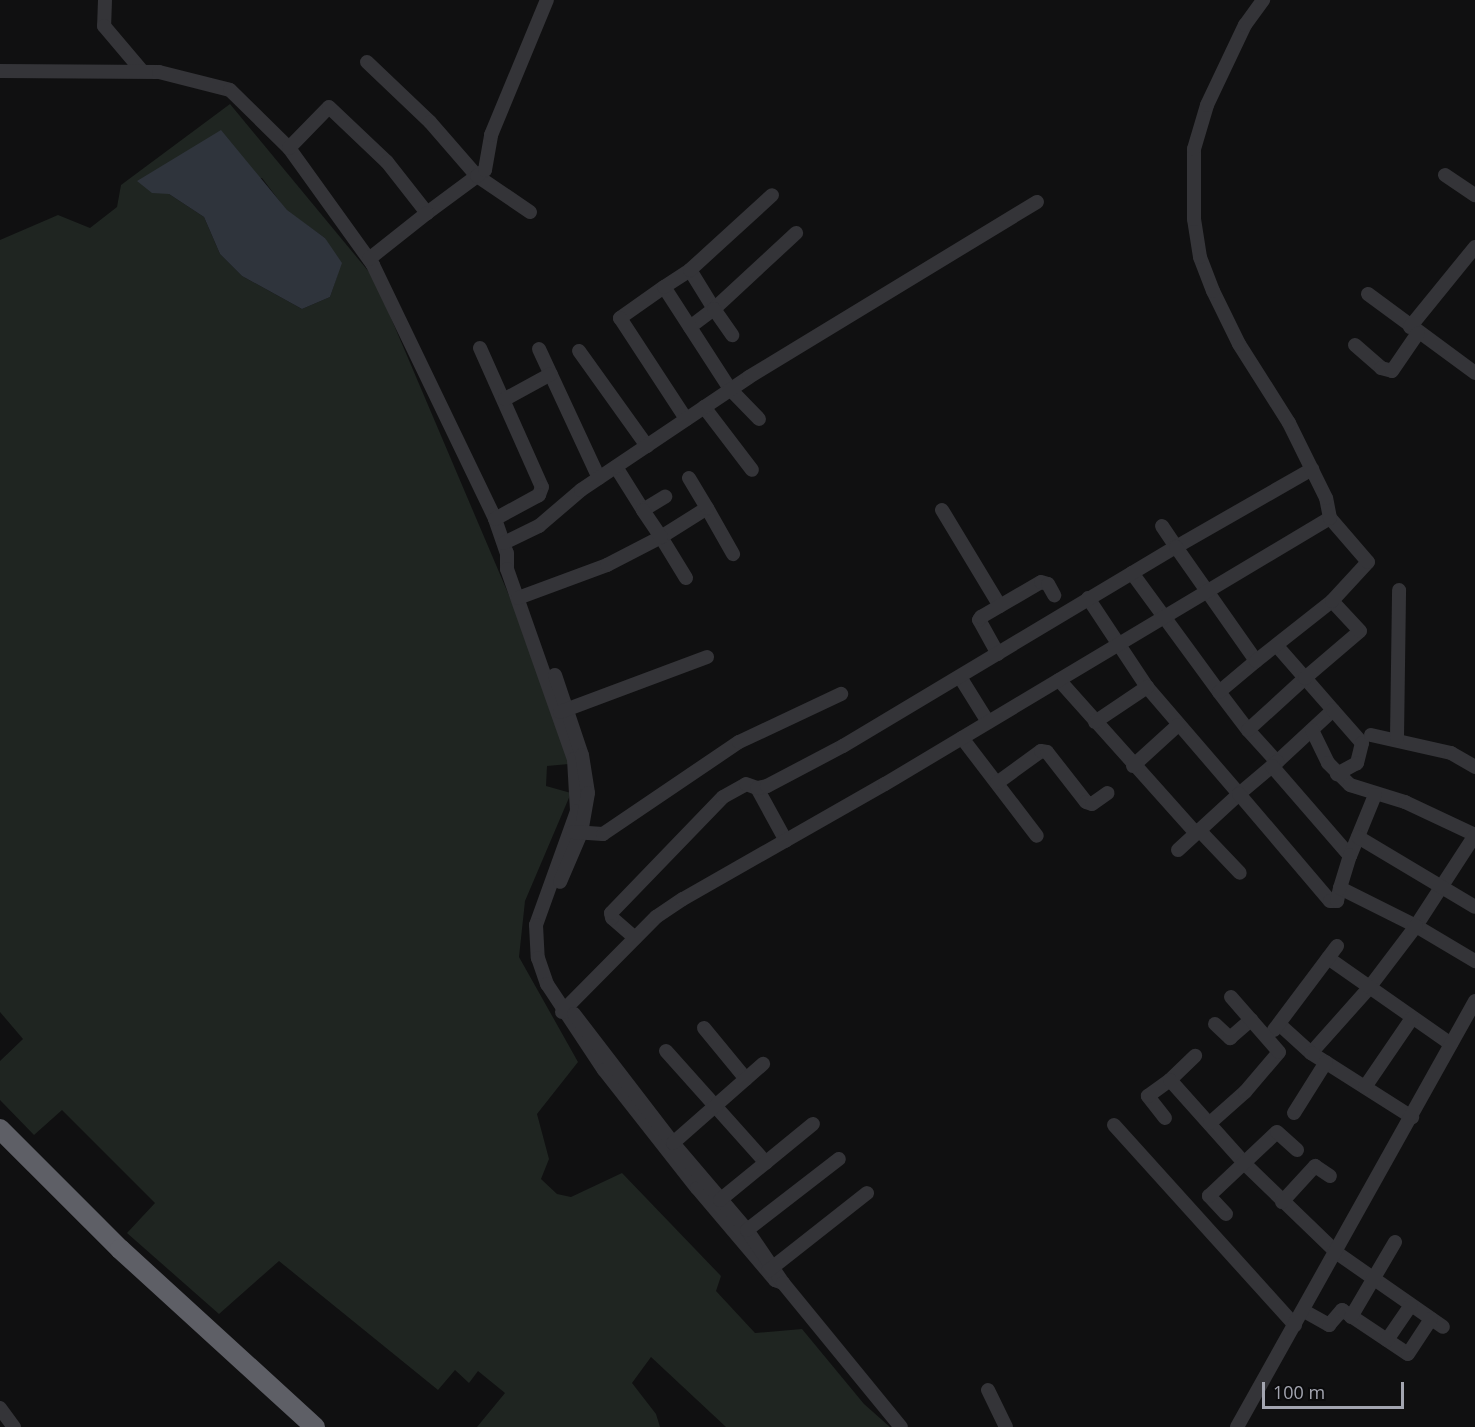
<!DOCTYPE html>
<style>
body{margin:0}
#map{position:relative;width:1475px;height:1427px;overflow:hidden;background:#101011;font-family:"Open Sans",sans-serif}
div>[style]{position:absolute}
.green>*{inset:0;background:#1f2521}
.water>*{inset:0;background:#2f343c}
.minor>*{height:14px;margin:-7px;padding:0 7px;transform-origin:7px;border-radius:7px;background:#343438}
.highway>*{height:20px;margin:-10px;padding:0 10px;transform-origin:10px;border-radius:10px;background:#5e5f66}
span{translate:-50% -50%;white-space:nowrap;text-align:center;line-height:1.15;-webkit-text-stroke:6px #0b0b0c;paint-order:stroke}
.scale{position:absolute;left:1262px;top:1382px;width:142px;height:27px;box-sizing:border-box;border:3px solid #a3a5b0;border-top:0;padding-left:8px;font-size:18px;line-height:21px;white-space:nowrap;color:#a3a5b0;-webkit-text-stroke:4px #0b0b0c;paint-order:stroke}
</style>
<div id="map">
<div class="green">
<i style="clip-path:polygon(evenodd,230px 104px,374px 278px,536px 659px,569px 764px,547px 766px,546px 786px,571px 793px,525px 901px,519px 957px,578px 1062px,537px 1114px,549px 1159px,541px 1179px,557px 1194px,571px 1197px,622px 1173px,721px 1276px,716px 1291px,755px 1333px,802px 1329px,864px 1404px,890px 1427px,726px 1427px,651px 1357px,632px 1383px,656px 1414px,660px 1427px,477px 1427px,505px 1393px,478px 1371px,469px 1383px,455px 1370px,438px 1390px,279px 1261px,219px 1314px,127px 1233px,155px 1203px,62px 1110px,34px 1135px,0 1100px,0 1061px,23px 1039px,0 1012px,0 240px,58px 215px,90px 228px,117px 207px,121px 185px,230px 104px,262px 178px,287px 211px,325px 238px,338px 273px,330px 297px,302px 309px,242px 276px,220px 254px,204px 217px,169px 194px,262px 178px)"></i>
</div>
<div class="water">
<i style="clip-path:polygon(221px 130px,287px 210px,325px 238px,342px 263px,330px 297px,302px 309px,242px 276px,220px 254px,204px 217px,169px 194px,152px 193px,137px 181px)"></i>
</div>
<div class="minor">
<i style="left:105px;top:0;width:26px;rotate:92deg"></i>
<i style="left:104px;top:26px;width:59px;rotate:49.8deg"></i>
<i style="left:367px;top:62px;width:87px;rotate:43.6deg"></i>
<i style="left:430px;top:122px;width:72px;rotate:49deg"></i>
<i style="left:477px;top:176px;width:62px;rotate:143.5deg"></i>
<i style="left:0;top:71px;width:159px;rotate:0.4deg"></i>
<i style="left:159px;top:72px;width:73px;rotate:14.2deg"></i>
<i style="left:230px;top:90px;width:83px;rotate:44.5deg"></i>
<i style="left:289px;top:148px;width:144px;rotate:54.3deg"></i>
<i style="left:373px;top:265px;width:282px;rotate:64.3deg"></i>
<i style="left:495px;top:519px;width:36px;rotate:71deg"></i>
<i style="left:507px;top:553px;width:16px;rotate:90deg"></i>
<i style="left:507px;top:569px;width:201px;rotate:70.6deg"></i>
<i style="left:574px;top:759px;width:52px;rotate:86.7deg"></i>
<i style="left:577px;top:811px;width:121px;rotate:109.8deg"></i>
<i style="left:536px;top:925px;width:33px;rotate:87deg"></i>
<i style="left:538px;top:958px;width:28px;rotate:71deg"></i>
<i style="left:547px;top:984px;width:103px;rotate:56.5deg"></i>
<i style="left:604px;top:1070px;width:150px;rotate:51.8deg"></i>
<i style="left:697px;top:1188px;width:121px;rotate:49.7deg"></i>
<i style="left:775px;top:1280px;width:9px;rotate:21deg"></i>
<i style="left:289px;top:148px;width:57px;rotate:-45.7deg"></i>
<i style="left:329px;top:107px;width:80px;rotate:43.5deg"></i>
<i style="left:387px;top:162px;width:65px;rotate:51.9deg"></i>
<i style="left:427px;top:213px;width:74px;rotate:141.6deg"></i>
<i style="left:1445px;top:175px;width:36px;rotate:34deg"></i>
<i style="left:530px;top:212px;width:64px;rotate:-145.8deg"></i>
<i style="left:477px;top:176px;width:10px;rotate:-37deg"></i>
<i style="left:485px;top:170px;width:36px;rotate:-80deg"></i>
<i style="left:491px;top:135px;width:146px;rotate:-67.5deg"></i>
<i style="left:690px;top:270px;width:46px;rotate:58.4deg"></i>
<i style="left:714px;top:309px;width:112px;rotate:-42.8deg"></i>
<i style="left:664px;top:287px;width:54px;rotate:144.8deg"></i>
<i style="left:620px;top:318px;width:121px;rotate:56.8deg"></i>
<i style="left:1368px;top:294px;width:133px;rotate:36.4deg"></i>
<i style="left:690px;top:327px;width:30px;rotate:-37deg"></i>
<i style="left:714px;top:309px;width:32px;rotate:55deg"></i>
<i style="left:1410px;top:327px;width:103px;rotate:-50.9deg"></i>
<i style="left:1355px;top:345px;width:35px;rotate:41deg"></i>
<i style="left:1381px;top:368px;width:11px;rotate:15deg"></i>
<i style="left:1392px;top:371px;width:46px;rotate:-55.6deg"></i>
<i style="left:480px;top:348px;width:152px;rotate:66deg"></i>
<i style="left:542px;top:487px;width:9px;rotate:111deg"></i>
<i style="left:539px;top:495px;width:50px;rotate:151.4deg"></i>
<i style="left:539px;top:349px;width:142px;rotate:65.1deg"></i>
<i style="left:579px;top:351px;width:117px;rotate:54.4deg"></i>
<i style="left:505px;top:399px;width:52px;rotate:-28.5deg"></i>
<i style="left:704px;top:407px;width:79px;rotate:52.7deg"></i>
<i style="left:759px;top:419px;width:42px;rotate:-134deg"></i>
<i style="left:730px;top:389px;width:121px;rotate:-122.9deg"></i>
<i style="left:664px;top:287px;width:31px;rotate:-33deg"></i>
<i style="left:690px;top:270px;width:111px;rotate:-42.4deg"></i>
<i style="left:616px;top:467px;width:51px;rotate:57.9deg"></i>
<i style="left:643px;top:510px;width:26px;rotate:-31deg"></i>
<i style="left:707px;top:508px;width:53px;rotate:60.5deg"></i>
<i style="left:942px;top:510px;width:112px;rotate:58.9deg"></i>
<i style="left:1162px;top:526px;width:25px;rotate:56deg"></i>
<i style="left:1176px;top:547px;width:157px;rotate:-29.8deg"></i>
<i style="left:504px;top:543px;width:39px;rotate:-26deg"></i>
<i style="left:539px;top:526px;width:55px;rotate:-40.6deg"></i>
<i style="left:581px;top:490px;width:202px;rotate:-33.9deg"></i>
<i style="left:749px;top:377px;width:337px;rotate:-31.3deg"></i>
<i style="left:1132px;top:573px;width:147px;rotate:53.8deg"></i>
<i style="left:1219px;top:692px;width:48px;rotate:52.7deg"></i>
<i style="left:1248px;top:730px;width:43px;rotate:47.8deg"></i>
<i style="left:1277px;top:762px;width:76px;rotate:-42.9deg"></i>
<i style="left:1333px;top:710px;width:43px;rotate:-131.2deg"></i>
<i style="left:1305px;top:678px;width:77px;rotate:137.6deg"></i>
<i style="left:686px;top:578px;width:48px;rotate:-121.4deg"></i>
<i style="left:661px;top:537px;width:54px;rotate:-32.2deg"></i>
<i style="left:707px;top:508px;width:35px;rotate:-121deg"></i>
<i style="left:518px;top:598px;width:95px;rotate:-20.3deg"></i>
<i style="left:607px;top:565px;width:61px;rotate:-27.4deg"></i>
<i style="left:661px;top:537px;width:32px;rotate:-124deg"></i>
<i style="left:1088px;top:598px;width:107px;rotate:56.5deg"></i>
<i style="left:1147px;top:687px;width:141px;rotate:49.3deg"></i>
<i style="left:1239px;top:794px;width:50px;rotate:-40.1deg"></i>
<i style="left:1277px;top:646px;width:43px;rotate:48.8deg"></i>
<i style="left:1305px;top:678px;width:72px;rotate:-40.5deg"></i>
<i style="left:1360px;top:631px;width:41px;rotate:-133deg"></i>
<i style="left:998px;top:654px;width:39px;rotate:-119deg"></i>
<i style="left:979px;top:620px;width:4px;rotate:-56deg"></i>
<i style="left:981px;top:617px;width:69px;rotate:-30.3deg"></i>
<i style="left:1041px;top:582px;width:7px;rotate:16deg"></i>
<i style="left:1048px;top:584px;width:13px;rotate:61deg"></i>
<i style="left:555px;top:675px;width:84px;rotate:71.4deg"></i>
<i style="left:582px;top:755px;width:38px;rotate:81deg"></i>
<i style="left:588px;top:793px;width:41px;rotate:99.9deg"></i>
<i style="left:581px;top:833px;width:53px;rotate:113.2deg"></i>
<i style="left:960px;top:677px;width:53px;rotate:58.1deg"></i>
<i style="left:1059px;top:680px;width:205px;rotate:48.2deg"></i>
<i style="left:1219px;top:692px;width:48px;rotate:-40deg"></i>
<i style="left:1333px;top:710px;width:44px;rotate:48.7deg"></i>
<i style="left:1362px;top:743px;width:21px;rotate:104deg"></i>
<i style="left:1357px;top:763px;width:23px;rotate:151deg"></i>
<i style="left:560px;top:712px;width:157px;rotate:-20.5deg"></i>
<i style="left:1095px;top:722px;width:63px;rotate:-33.9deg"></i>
<i style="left:1312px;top:730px;width:37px;rotate:64deg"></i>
<i style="left:1328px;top:763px;width:31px;rotate:45deg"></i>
<i style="left:1350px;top:785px;width:58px;rotate:17.2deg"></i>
<i style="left:1405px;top:802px;width:77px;rotate:25.2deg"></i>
<i style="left:1371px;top:735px;width:82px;rotate:12.7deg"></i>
<i style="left:1451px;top:753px;width:28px;rotate:30deg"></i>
<i style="left:962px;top:738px;width:123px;rotate:52.6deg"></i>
<i style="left:1397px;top:738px;width:148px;rotate:-89.2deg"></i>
<i style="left:1133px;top:766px;width:61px;rotate:-42.3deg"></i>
<i style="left:1272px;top:766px;width:119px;rotate:49.1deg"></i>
<i style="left:1350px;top:856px;width:66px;rotate:-67.7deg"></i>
<i style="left:997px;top:783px;width:54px;rotate:-36deg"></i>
<i style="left:1041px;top:751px;width:6px;rotate:9deg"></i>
<i style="left:1047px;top:752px;width:63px;rotate:52deg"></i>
<i style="left:1086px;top:802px;width:6px;rotate:18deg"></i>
<i style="left:1092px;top:804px;width:19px;rotate:-35deg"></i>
<i style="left:757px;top:788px;width:60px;rotate:61.3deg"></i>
<i style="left:1199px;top:830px;width:59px;rotate:46.4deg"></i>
<i style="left:573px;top:832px;width:30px;rotate:4deg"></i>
<i style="left:603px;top:834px;width:164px;rotate:-34.1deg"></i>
<i style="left:739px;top:742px;width:113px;rotate:-25.2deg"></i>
<i style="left:1475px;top:835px;width:108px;rotate:123deg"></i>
<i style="left:1416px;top:926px;width:69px;rotate:30.7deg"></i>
<i style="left:1358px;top:837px;width:136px;rotate:30.9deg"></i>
<i style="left:1178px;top:850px;width:83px;rotate:-42.6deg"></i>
<i style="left:1239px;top:794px;width:140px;rotate:49.6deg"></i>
<i style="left:1330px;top:901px;width:7px"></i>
<i style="left:1337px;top:901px;width:13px;rotate:-77deg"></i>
<i style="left:1340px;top:888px;width:85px;rotate:26.6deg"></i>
<i style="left:1416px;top:926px;width:78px;rotate:127.2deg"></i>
<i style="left:1369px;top:988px;width:87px;rotate:131.7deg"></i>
<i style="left:1311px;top:1053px;width:43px;rotate:-137.8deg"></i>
<i style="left:1340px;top:888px;width:34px;rotate:-73deg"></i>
<i style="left:635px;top:938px;width:30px;rotate:-139deg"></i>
<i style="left:612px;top:918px;width:5px;rotate:-101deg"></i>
<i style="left:611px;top:913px;width:161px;rotate:-46deg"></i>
<i style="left:723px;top:797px;width:26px;rotate:-29deg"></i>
<i style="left:746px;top:784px;width:12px;rotate:20deg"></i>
<i style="left:757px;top:788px;width:10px;rotate:-11deg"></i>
<i style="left:767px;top:786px;width:86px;rotate:-27.8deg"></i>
<i style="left:843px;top:746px;width:388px;rotate:-30.9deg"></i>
<i style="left:1176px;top:547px;width:139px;rotate:54.9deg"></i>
<i style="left:1256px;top:661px;width:97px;rotate:-38.3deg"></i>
<i style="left:1332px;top:601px;width:53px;rotate:-47.3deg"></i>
<i style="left:1368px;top:562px;width:58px;rotate:-130.8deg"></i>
<i style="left:1328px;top:958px;width:150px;rotate:35deg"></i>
<i style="left:562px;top:1012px;width:134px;rotate:-45.3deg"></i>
<i style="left:656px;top:917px;width:32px;rotate:-34deg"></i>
<i style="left:683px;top:899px;width:232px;rotate:-29.7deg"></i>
<i style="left:885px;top:784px;width:518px;rotate:-30.87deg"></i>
<i style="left:1330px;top:518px;width:20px;rotate:-101deg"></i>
<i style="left:1326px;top:498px;width:84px;rotate:-116.3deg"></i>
<i style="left:1289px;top:423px;width:93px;rotate:-122.3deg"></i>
<i style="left:1239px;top:344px;width:59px;rotate:-116.1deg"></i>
<i style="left:1213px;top:291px;width:36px;rotate:-111deg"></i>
<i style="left:1200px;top:257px;width:38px;rotate:-99deg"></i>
<i style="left:1194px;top:219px;width:70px;rotate:-90deg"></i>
<i style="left:1194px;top:149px;width:46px;rotate:-73.5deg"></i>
<i style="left:1207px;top:105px;width:89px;rotate:-64.6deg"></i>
<i style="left:1245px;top:25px;width:31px;rotate:-54deg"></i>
<i style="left:574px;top:1014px;width:163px;rotate:52.5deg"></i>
<i style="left:673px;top:1143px;width:114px;rotate:49.6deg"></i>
<i style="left:747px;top:1230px;width:64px;rotate:55.8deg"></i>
<i style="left:783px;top:1283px;width:186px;rotate:50.7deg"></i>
<i style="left:1215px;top:1024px;width:21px;rotate:43deg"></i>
<i style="left:1230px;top:1038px;width:28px;rotate:-41deg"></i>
<i style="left:704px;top:1028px;width:66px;rotate:50.5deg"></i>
<i style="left:1274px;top:1030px;width:105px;rotate:-53.1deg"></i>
<i style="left:666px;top:1051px;width:150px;rotate:48.2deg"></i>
<i style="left:1311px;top:1053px;width:120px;rotate:32.4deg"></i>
<i style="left:1170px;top:1080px;width:35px;rotate:-44deg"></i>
<i style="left:1365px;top:1087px;width:83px;rotate:-55.7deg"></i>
<i style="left:1294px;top:1113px;width:60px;rotate:-57.9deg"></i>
<i style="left:1165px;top:1118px;width:28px;rotate:-128deg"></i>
<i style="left:1148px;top:1096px;width:27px;rotate:-36deg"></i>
<i style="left:1170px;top:1080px;width:114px;rotate:48.2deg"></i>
<i style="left:1246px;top:1165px;width:127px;rotate:44deg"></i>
<i style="left:1337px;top:1253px;width:129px;rotate:34.9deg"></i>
<i style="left:1210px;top:1123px;width:47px;rotate:-41.5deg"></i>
<i style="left:1245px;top:1092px;width:52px;rotate:-49.6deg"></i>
<i style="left:1279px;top:1052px;width:73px;rotate:-131.1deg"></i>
<i style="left:1114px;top:1125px;width:270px;rotate:47.9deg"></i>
<i style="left:673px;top:1143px;width:120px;rotate:-41.3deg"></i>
<i style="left:720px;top:1200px;width:120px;rotate:-39.3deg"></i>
<i style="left:1282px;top:1202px;width:49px;rotate:-47.5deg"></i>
<i style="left:1315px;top:1166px;width:18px;rotate:34deg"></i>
<i style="left:1226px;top:1214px;width:25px;rotate:-133deg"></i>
<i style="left:1209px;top:1196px;width:93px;rotate:-43.3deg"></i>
<i style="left:1277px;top:1132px;width:27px;rotate:42deg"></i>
<i style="left:747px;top:1230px;width:116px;rotate:-37.7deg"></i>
<i style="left:768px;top:1271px;width:126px;rotate:-38.2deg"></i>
<i style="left:1304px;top:1311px;width:29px;rotate:29deg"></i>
<i style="left:1329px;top:1325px;width:20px;rotate:-49deg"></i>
<i style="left:1342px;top:1310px;width:79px;rotate:33.7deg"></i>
<i style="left:1408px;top:1354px;width:42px;rotate:-56.7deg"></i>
<i style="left:1351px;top:1317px;width:87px;rotate:-59.6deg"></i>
<i style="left:1387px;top:1340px;width:42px;rotate:-55.6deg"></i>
<i style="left:988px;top:1390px;width:41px;rotate:64.1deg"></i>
<i style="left:0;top:1408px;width:24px;rotate:54deg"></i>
<i style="left:1237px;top:1427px;width:488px;rotate:-60.8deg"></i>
</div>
<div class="highway">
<i style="left:0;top:1129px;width:170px;rotate:45deg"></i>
<i style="left:120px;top:1249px;width:264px;rotate:42.4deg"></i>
</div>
<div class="scale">100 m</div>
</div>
